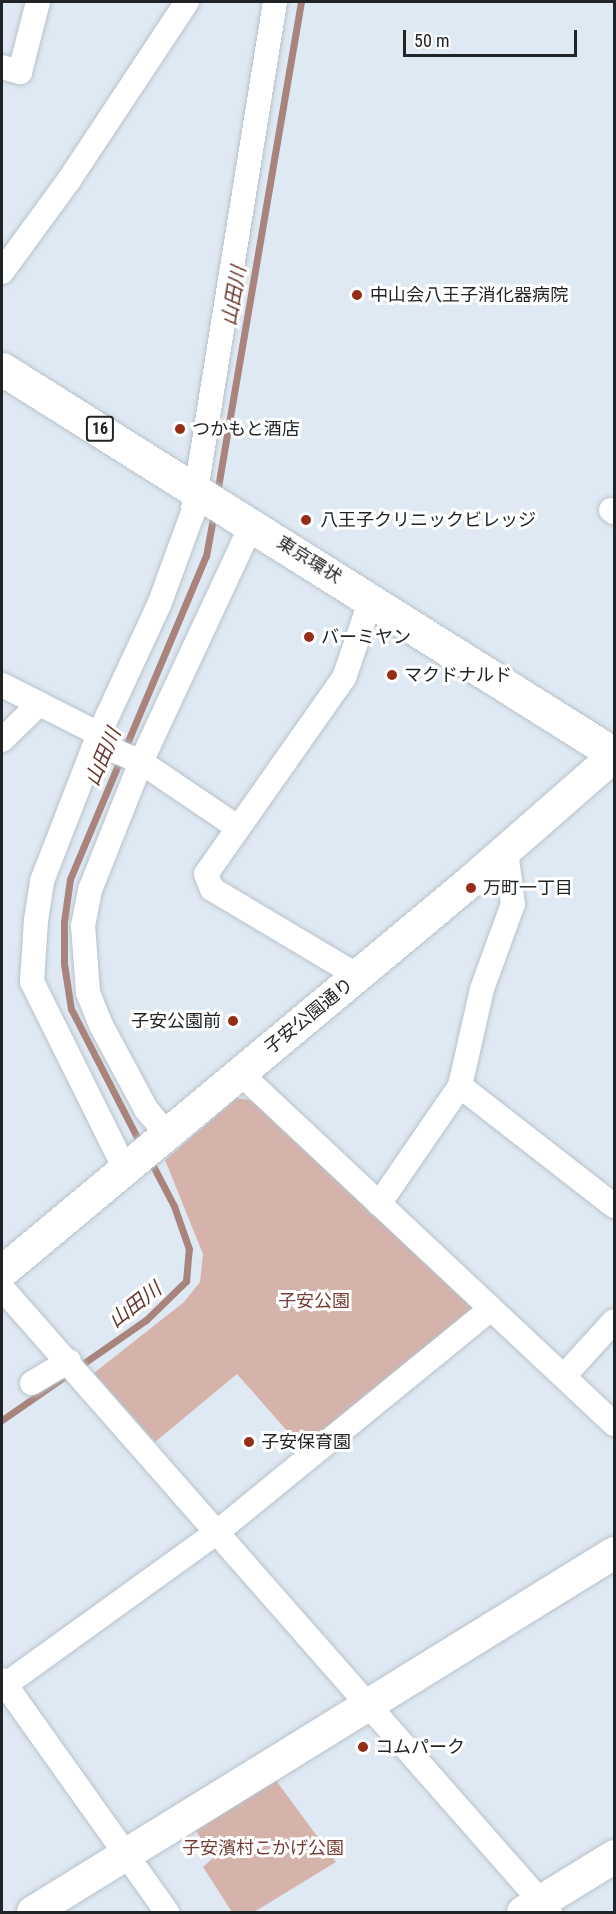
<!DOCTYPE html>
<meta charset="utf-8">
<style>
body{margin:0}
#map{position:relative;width:616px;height:1914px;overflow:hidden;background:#dfe9f3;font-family:"Roboto Condensed","Noto Sans JP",sans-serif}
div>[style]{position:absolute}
.green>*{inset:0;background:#d5b2aa}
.stream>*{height:7px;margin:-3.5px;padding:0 3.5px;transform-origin:3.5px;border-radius:3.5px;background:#a8847c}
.roads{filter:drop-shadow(0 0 2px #b8c2cb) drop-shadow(0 0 2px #b8c2cb)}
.minor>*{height:24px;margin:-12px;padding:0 12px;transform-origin:12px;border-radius:12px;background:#fff}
.tertiary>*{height:32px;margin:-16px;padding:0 16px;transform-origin:16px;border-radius:16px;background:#fff}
.secondary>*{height:33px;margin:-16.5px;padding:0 16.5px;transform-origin:16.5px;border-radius:16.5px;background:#fff}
.trunk>*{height:33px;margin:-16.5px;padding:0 16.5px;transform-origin:16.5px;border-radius:16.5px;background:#fff}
.dots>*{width:16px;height:16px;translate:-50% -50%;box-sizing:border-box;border:3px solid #fff;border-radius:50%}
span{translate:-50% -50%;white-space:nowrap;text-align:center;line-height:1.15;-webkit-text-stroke:6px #fff;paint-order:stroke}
.shield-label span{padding:2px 4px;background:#fff;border:2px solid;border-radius:4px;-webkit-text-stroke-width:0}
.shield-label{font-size:16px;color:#202427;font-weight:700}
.poi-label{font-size:18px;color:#202427}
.left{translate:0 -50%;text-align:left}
.right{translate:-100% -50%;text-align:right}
.street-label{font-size:18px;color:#202427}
.park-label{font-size:18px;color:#733e33}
.water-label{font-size:20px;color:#69352a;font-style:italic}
.frame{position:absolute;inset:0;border:3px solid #202427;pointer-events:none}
.scale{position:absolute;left:403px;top:30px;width:174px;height:27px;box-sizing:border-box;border:3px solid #202427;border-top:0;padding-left:8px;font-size:18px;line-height:21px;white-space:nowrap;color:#202427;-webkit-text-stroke:4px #fff;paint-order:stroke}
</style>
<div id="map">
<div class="green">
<i style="clip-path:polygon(237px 1098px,255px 1101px,475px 1308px,303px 1449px,237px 1374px,155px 1442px,94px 1373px,184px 1302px,200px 1282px,203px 1254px,165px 1160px)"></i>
<i style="clip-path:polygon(275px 1779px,336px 1862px,254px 1912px,232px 1912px,203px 1867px,213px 1858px,195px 1829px)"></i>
</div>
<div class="stream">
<i style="left:217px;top:493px;width:498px;rotate:-80.3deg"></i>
<i style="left:141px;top:1145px;width:153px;rotate:-117.2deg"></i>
<i style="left:71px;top:1009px;width:46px;rotate:-98.8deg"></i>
<i style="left:64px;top:964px;width:42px;rotate:-90deg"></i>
<i style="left:64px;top:922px;width:43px;rotate:-82.1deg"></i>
<i style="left:70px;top:879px;width:350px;rotate:-67.2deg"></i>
<i style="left:206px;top:556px;width:44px;rotate:-79.5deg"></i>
<i style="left:2px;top:1420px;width:175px;rotate:-34.8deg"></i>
<i style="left:146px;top:1320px;width:56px;rotate:-44.3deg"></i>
<i style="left:186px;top:1281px;width:32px;rotate:-85deg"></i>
<i style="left:189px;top:1249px;width:46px;rotate:-109.2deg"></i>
<i style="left:174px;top:1206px;width:52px;rotate:-117.6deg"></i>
</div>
<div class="roads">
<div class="minor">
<i style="left:2px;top:67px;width:19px;rotate:16deg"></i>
<i style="left:20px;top:72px;width:72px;rotate:-75.6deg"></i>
<i style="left:2px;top:272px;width:114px;rotate:-53.9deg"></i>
<i style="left:69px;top:180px;width:214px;rotate:-56.5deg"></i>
<i style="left:611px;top:510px;width:4px;rotate:34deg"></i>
<i style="left:2px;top:685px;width:109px;rotate:26.8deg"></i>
<i style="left:2px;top:740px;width:52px;rotate:-44.2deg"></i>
<i style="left:99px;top:744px;width:46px;rotate:23.2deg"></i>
<i style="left:141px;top:762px;width:116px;rotate:34.1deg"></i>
<i style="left:358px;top:976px;width:170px;rotate:-149.2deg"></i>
<i style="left:212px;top:889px;width:16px;rotate:-112deg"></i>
<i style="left:206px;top:874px;width:240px;rotate:-54.9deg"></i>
<i style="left:344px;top:678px;width:83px;rotate:-71.1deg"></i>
<i style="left:240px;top:1073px;width:513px;rotate:43.18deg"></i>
<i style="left:460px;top:1086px;width:195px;rotate:37.9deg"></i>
<i style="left:166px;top:1133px;width:31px;rotate:-130deg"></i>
<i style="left:146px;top:1109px;width:95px;rotate:-118.2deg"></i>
<i style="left:101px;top:1025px;width:35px;rotate:-112deg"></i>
<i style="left:88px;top:992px;width:66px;rotate:-94.3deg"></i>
<i style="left:83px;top:926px;width:37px;rotate:-79deg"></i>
<i style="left:90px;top:890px;width:138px;rotate:-68.3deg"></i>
<i style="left:141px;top:762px;width:263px;rotate:-65deg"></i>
<i style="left:124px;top:1167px;width:207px;rotate:-116.4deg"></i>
<i style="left:32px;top:982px;width:62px;rotate:-86.3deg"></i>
<i style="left:36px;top:920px;width:39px;rotate:-81deg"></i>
<i style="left:42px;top:881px;width:158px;rotate:-68.8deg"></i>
<i style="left:99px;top:734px;width:142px;rotate:-65.1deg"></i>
<i style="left:159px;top:605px;width:96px;rotate:-69.9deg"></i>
<i style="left:192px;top:515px;width:520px;rotate:-80.81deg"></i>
<i style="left:379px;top:1204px;width:143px;rotate:-55.5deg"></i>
<i style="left:460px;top:1086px;width:99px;rotate:-77.2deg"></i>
<i style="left:482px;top:989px;width:90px;rotate:-70deg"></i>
<i style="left:513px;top:904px;width:53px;rotate:-97.5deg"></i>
<i style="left:2px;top:1288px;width:830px;rotate:48.71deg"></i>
<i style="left:564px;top:1376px;width:74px;rotate:-47.7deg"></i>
<i style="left:32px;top:1383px;width:43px;rotate:-30.7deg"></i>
<i style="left:2px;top:1680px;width:285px;rotate:54.6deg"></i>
<i style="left:5px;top:1685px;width:260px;rotate:-35.8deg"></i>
<i style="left:216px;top:1533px;width:353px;rotate:-39.2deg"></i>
</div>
<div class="tertiary">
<i style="left:2px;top:1272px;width:609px;rotate:-39.81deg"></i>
<i style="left:470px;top:882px;width:191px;rotate:-41.2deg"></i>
<i style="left:33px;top:1912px;width:683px;rotate:-31.71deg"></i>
</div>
<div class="secondary">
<i style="left:523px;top:1912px;width:107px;rotate:-31.6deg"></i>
</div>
<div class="trunk">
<i style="left:2px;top:369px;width:723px;rotate:32.17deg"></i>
</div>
</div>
<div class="dots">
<i style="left:357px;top:295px;background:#962d18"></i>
<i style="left:180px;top:429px;background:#962d18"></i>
<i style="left:306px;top:520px;background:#962d18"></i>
<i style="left:309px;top:637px;background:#962d18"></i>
<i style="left:392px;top:675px;background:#962d18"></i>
<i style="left:471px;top:888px;background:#962d18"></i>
<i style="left:233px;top:1021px;background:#962d18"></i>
<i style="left:249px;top:1442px;background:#962d18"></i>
<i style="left:363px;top:1747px;background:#962d18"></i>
</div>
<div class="shield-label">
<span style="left:100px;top:429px">16</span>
</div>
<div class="poi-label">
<span class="left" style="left:370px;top:295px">中山会八王子消化器病院</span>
<span class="left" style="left:192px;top:429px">つかもと酒店</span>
<span class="left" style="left:320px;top:520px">八王子クリニックビレッジ</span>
<span class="left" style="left:321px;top:637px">バーミヤン</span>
<span class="left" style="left:404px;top:675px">マクドナルド</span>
<span class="left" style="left:483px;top:888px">万町一丁目</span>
<span class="right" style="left:221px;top:1021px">子安公園前</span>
<span class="left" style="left:261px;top:1442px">子安保育園</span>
<span class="left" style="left:375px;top:1747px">コムパーク</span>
</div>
<div class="street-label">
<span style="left:309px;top:560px;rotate:32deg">東京環状</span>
<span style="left:309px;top:1016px;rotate:-39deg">子安公園通り</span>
</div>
<div class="park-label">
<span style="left:314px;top:1301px">子安公園</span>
<span style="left:263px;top:1848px">子安濱村こかげ公園</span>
</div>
<div class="water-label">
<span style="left:234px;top:296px;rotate:-80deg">山田川</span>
<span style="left:103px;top:757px;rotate:-67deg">山田川</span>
<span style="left:135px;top:1305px;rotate:-38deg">山田川</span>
</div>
<div class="frame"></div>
<div class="scale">50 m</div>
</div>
